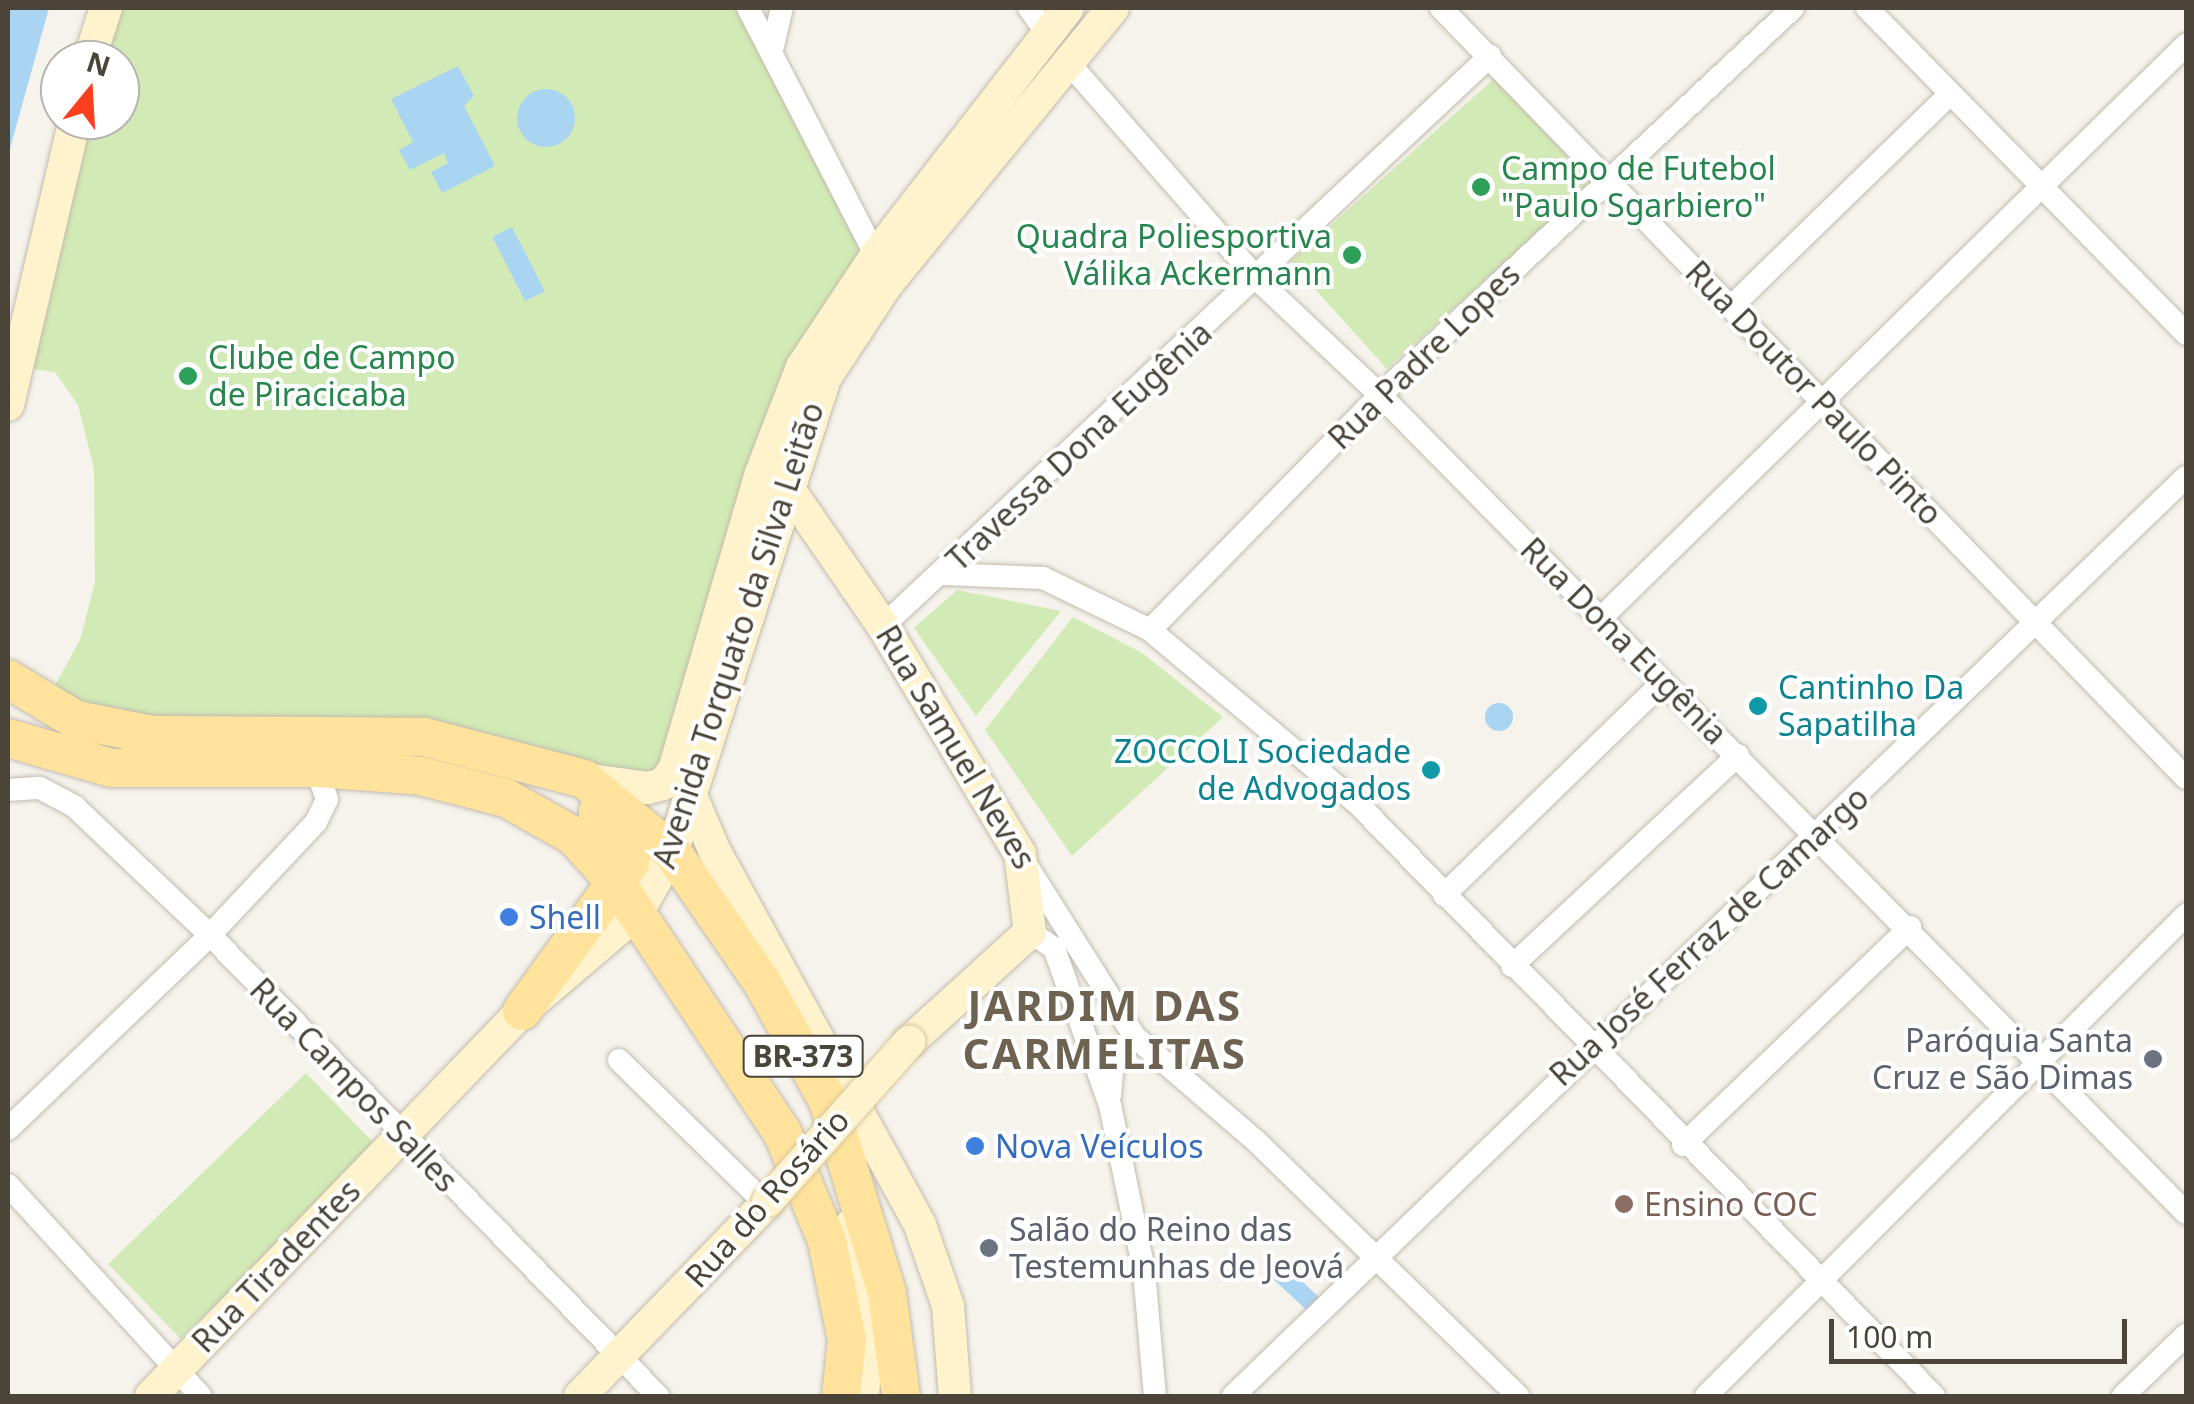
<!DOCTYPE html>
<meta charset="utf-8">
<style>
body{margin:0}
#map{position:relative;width:2194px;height:1404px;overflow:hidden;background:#f6f3ec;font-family:"Noto Sans",sans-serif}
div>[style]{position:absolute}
.green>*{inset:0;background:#d2eab5;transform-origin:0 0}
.water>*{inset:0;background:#a9d4f2;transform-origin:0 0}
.round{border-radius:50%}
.roads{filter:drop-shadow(0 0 2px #c2bbae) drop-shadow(0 0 2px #c2bbae)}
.street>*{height:22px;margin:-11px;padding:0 11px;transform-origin:11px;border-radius:11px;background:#fff}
.secondary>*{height:32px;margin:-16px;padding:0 16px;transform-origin:16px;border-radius:16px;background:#fff3cd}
.primary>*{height:38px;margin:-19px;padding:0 19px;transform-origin:19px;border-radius:19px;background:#ffe39c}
.bridges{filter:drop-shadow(0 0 2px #d6c79b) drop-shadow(0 0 2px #d6c79b)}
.secondary-bridge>*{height:32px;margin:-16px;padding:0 16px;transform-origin:16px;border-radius:16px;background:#fff3cd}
.dots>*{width:28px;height:28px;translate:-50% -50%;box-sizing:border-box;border:5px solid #fff;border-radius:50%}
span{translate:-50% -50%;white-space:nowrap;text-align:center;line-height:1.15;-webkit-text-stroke:8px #fff;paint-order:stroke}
.shield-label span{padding:2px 8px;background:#fff;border:2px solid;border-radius:8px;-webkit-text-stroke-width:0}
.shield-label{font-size:30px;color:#4b4439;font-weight:700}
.leisure-label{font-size:32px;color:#27864d}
.left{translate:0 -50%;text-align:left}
.right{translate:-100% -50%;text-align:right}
.street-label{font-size:32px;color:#4b4439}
.culture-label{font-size:32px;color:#0d838f}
.shop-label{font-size:32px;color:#366cbe}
.worship-label{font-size:32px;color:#5b616d}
.education-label{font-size:32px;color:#785e54}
.district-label{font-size:42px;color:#6e6250;font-weight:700;letter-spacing:2.5px}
.frame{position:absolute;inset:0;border:10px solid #4b4439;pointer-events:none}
.north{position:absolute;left:40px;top:40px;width:100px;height:100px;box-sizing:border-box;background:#fff;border:2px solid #b7b4b0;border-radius:50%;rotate:18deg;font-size:28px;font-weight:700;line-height:40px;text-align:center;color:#4b4439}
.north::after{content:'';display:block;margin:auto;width:35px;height:45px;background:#fc3f1d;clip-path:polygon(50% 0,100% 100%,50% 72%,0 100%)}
.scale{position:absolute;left:1829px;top:1319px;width:298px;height:45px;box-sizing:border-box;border:5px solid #4b4439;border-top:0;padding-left:12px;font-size:30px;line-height:35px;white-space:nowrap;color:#4b4439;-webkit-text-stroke:8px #fff;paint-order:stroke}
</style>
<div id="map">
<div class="green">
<i style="clip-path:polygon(106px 8px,748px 8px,877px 254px,663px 784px,44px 705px,80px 640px,95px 582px,94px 469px,78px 405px,55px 372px,15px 367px,75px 120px,120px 120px,120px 60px,89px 60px)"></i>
<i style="left:1500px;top:73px;width:144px;height:282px;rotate:48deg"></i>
<i style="clip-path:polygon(957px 590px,1061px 611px,976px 716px,914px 628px)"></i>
<i style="clip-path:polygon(1073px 617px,1142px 653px,1223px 717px,1072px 856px,985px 730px)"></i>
<i style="left:306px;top:1073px;width:104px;height:275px;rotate:46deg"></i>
</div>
<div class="water">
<i style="clip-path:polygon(8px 8px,49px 8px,8px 156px)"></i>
<i style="clip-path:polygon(458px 66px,474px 96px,464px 106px,495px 166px,442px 193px,431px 172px,448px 163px,444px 153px,410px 170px,399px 150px,413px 142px,391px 99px)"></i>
<i class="round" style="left:517px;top:89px;width:58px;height:58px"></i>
<i style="left:512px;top:227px;width:72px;height:22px;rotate:63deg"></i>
<i class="round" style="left:1485px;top:703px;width:28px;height:28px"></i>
<i style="left:1277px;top:1258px;width:60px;height:18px;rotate:43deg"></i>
</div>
<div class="roads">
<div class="street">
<i style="left:748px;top:8px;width:290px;rotate:62.7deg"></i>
<i style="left:1029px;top:8px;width:32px;rotate:55deg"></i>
<i style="left:1441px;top:8px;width:1071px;rotate:45.95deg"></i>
<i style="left:1867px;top:8px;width:456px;rotate:45.6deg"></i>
<i style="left:773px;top:46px;width:39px;rotate:-77deg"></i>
<i style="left:1068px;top:62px;width:288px;rotate:48.9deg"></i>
<i style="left:1257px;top:279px;width:169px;rotate:43.3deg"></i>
<i style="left:1380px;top:395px;width:1148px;rotate:45.42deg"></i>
<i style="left:1732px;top:306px;width:301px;rotate:-44.2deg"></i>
<i style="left:944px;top:574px;width:99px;rotate:2.3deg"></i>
<i style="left:1043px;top:578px;width:119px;rotate:25.9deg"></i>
<i style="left:1150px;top:630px;width:268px;rotate:39.9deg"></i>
<i style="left:1356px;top:802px;width:829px;rotate:45.78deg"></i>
<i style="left:1601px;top:618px;width:819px;rotate:-44.41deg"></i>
<i style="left:883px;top:626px;width:833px;rotate:-43.2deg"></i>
<i style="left:1150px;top:630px;width:329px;rotate:-45.6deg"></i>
<i style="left:1380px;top:395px;width:566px;rotate:-43.14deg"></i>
<i style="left:8px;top:790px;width:32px;rotate:-4deg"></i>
<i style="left:40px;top:788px;width:40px;rotate:28deg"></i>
<i style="left:75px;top:807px;width:186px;rotate:43.5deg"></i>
<i style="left:210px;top:935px;width:643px;rotate:45.82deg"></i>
<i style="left:1025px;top:863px;width:206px;rotate:57.7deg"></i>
<i style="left:1135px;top:1037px;width:160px;rotate:40.7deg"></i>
<i style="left:1256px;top:1141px;width:366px;rotate:44.2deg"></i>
<i style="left:1444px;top:895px;width:304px;rotate:-44.2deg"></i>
<i style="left:1030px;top:932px;width:29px;rotate:34deg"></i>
<i style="left:1054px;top:948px;width:167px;rotate:70.4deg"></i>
<i style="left:1110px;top:1105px;width:169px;rotate:78.4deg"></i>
<i style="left:1144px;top:1271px;width:125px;rotate:85deg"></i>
<i style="left:1512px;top:966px;width:309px;rotate:-43deg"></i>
<i style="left:619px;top:1060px;width:192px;rotate:44.4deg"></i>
<i style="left:1110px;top:1095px;width:33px;rotate:-85deg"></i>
<i style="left:1113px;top:1062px;width:33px;rotate:-49deg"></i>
<i style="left:8px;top:1129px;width:280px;rotate:-43.8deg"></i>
<i style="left:210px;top:935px;width:155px;rotate:-46.8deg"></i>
<i style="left:316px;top:822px;width:25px;rotate:-64deg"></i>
<i style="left:327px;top:799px;width:38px;rotate:-110deg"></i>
<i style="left:1683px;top:1145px;width:315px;rotate:-43.8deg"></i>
<i style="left:8px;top:1185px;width:286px;rotate:47.6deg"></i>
<i style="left:1233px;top:1396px;width:1324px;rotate:-43.96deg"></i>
<i style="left:1706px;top:1396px;width:680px;rotate:-45.06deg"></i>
<i style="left:2123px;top:1396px;width:88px;rotate:-44.1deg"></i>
</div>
<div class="secondary">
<i style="left:89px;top:60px;width:55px;rotate:-71.9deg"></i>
<i style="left:8px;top:405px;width:293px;rotate:-76.8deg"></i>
<i style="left:774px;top:479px;width:13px;rotate:27deg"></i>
<i style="left:786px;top:485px;width:171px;rotate:55.5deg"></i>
<i style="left:883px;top:626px;width:266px;rotate:59deg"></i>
<i style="left:1020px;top:854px;width:79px;rotate:82.7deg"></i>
<i style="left:1030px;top:932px;width:164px;rotate:137.7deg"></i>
<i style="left:584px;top:779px;width:65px;rotate:8deg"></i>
<i style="left:648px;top:788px;width:16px;rotate:-15deg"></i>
<i style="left:663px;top:784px;width:18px;rotate:-52deg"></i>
<i style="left:674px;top:770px;width:309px;rotate:-73.7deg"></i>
<i style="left:761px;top:473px;width:114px;rotate:-68.9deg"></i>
<i style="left:802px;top:367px;width:136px;rotate:-56.4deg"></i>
<i style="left:877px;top:254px;width:311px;rotate:-52.2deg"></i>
<i style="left:689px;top:791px;width:64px;rotate:67deg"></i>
<i style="left:714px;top:850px;width:428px;rotate:61.2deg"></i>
<i style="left:920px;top:1225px;width:86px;rotate:70.9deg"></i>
<i style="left:948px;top:1306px;width:90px;rotate:85.6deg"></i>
<i style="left:851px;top:1225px;width:98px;rotate:79.4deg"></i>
<i style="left:869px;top:1321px;width:75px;rotate:94.6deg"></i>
<i style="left:151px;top:1396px;width:535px;rotate:-46.06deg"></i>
<i style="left:522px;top:1011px;width:151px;rotate:-40.4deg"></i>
<i style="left:637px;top:913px;width:70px;rotate:-60.2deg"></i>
<i style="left:672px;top:852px;width:498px;rotate:-72.1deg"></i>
<i style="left:825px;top:378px;width:113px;rotate:-56.6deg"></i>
<i style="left:887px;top:284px;width:357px;rotate:-50.7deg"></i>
<i style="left:580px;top:1396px;width:271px;rotate:-46deg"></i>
</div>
<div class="primary">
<i style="left:8px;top:679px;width:79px;rotate:31.1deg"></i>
<i style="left:76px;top:720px;width:77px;rotate:11.2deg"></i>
<i style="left:152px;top:735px;width:272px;rotate:0.4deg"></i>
<i style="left:424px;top:737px;width:165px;rotate:14.7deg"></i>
<i style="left:584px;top:779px;width:114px;rotate:39.7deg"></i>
<i style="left:672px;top:852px;width:158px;rotate:55.3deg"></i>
<i style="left:762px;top:982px;width:136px;rotate:61deg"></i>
<i style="left:828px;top:1101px;width:201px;rotate:72.9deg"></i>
<i style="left:887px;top:1293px;width:104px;rotate:82.3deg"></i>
<i style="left:8px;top:738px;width:108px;rotate:16.1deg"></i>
<i style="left:112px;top:768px;width:206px"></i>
<i style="left:318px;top:768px;width:103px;rotate:4.4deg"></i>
<i style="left:421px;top:776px;width:88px;rotate:14.5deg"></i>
<i style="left:506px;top:798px;width:78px;rotate:29.2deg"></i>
<i style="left:574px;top:836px;width:64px;rotate:48.1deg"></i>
<i style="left:617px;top:884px;width:300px;rotate:56.4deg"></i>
<i style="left:783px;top:1134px;width:116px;rotate:67.6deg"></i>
<i style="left:827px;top:1241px;width:101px;rotate:78.6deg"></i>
<i style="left:847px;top:1340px;width:56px;rotate:96.1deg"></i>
<i style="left:522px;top:1011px;width:183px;rotate:-53.9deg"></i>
<i style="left:630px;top:863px;width:20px;rotate:-93deg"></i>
<i style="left:629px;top:843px;width:44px;rotate:-135deg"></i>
</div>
</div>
<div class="bridges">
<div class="secondary-bridge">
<i style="left:768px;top:1201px;width:213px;rotate:-48.4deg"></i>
</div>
</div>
<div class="dots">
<i style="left:1481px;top:187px;background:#2e9e5b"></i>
<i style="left:1352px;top:255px;background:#2e9e5b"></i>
<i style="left:188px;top:376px;background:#2e9e5b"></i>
<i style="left:1758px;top:706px;background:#0f9aa8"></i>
<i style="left:1431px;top:770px;background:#0f9aa8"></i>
<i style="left:509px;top:917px;background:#3f7fe0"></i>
<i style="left:2153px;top:1059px;background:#6b7280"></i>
<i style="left:975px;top:1146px;background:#3f7fe0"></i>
<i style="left:1624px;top:1204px;background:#8d6e63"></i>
<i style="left:989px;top:1248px;background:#6b7280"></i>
</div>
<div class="shield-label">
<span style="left:803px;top:1056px">BR-373</span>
</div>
<div class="leisure-label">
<span class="left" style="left:1501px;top:187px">Campo de Futebol<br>"Paulo Sgarbiero"</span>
<span class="right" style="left:1332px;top:255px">Quadra Poliesportiva<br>Válika Ackermann</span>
<span class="left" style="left:208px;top:376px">Clube de Campo<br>de Piracicaba</span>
</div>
<div class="street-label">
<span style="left:1424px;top:356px;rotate:-44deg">Rua Padre Lopes</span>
<span style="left:1814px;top:393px;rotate:46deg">Rua Doutor Paulo Pinto</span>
<span style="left:1079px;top:446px;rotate:-43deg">Travessa Dona Eugênia</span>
<span style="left:738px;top:635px;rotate:-72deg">Avenida Torquato da Silva Leitão</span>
<span style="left:1624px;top:641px;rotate:45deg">Rua Dona Eugênia</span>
<span style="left:956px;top:747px;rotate:59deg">Rua Samuel Neves</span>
<span style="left:1709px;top:936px;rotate:-43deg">Rua José Ferraz de Camargo</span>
<span style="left:354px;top:1085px;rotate:46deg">Rua Campos Salles</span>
<span style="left:767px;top:1198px;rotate:-48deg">Rua do Rosário</span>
<span style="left:276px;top:1266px;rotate:-46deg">Rua Tiradentes</span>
</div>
<div class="culture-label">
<span class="left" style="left:1778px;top:706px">Cantinho Da<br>Sapatilha</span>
<span class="right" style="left:1411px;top:770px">ZOCCOLI Sociedade<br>de Advogados</span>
</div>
<div class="shop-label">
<span class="left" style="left:529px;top:917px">Shell</span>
<span class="left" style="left:995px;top:1146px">Nova Veículos</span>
</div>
<div class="worship-label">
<span class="right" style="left:2133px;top:1059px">Paróquia Santa<br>Cruz e São Dimas</span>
<span class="left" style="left:1009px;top:1248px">Salão do Reino das<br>Testemunhas de Jeová</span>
</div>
<div class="education-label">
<span class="left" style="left:1644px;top:1204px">Ensino COC</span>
</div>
<div class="district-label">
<span style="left:1105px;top:1029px">JARDIM DAS<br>CARMELITAS</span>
</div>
<div class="frame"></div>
<div class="north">N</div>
<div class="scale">100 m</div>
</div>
